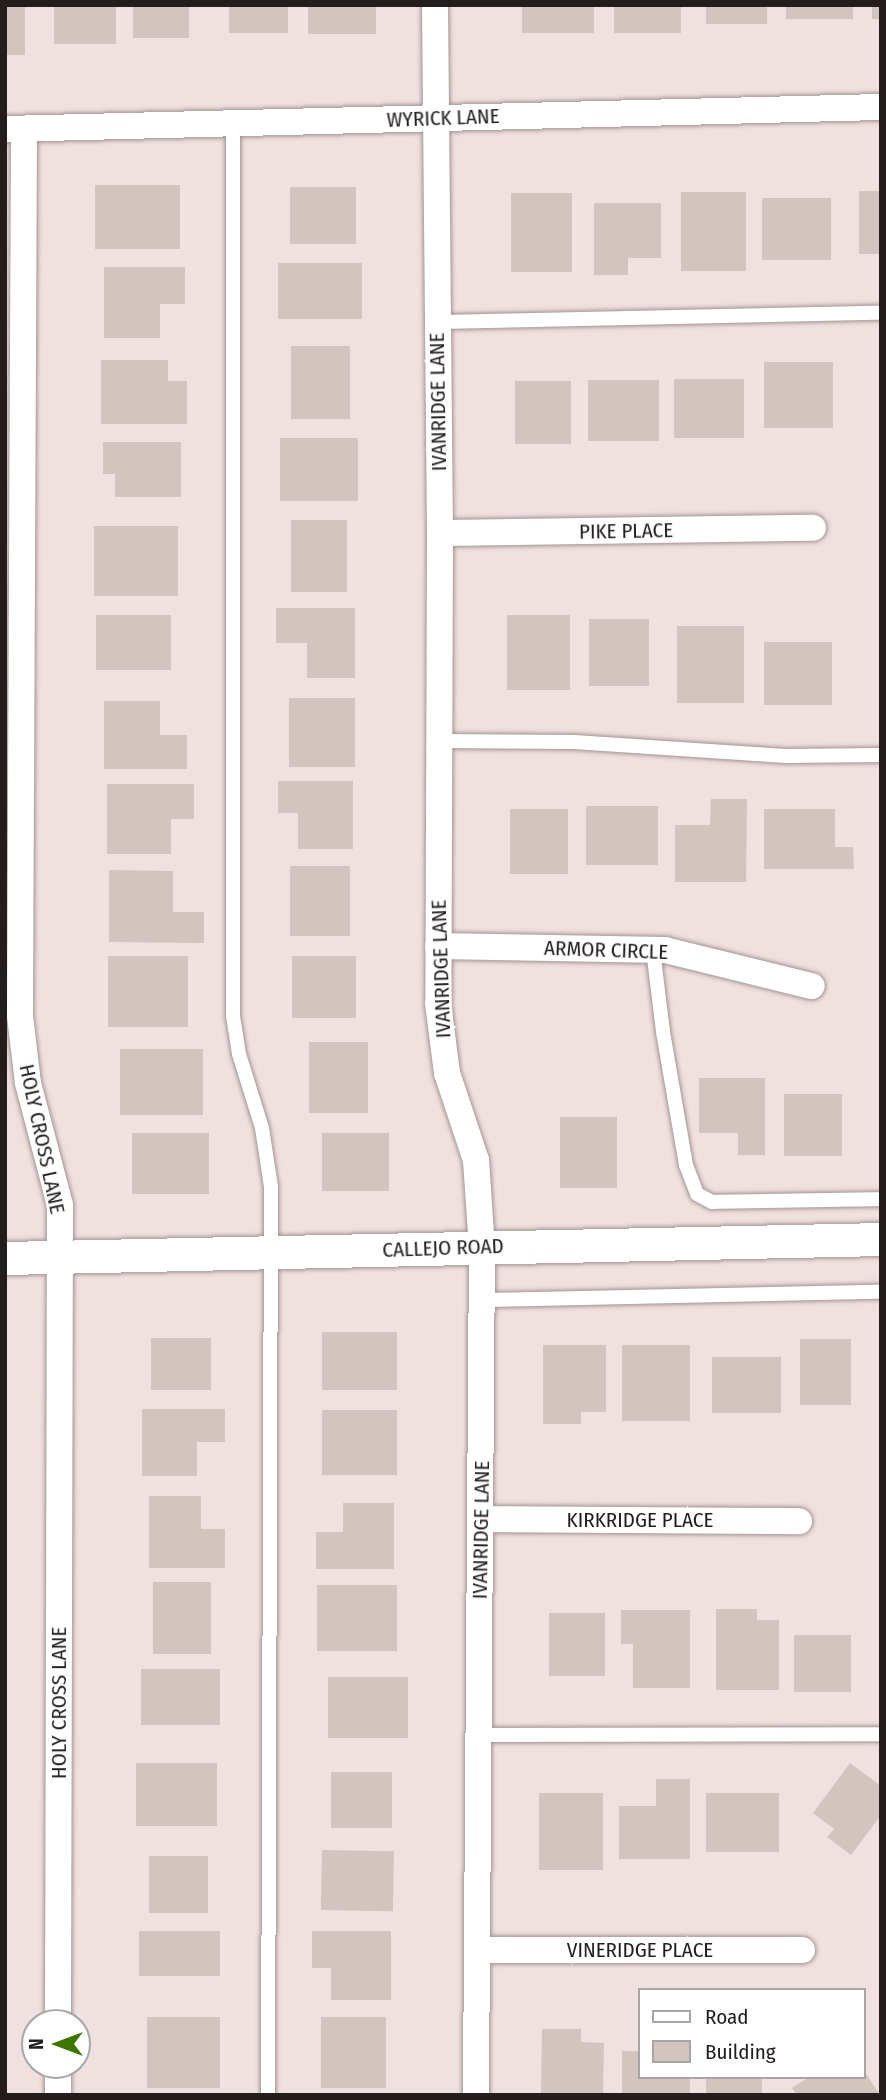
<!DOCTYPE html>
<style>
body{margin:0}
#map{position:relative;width:886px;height:2100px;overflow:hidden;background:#f0e0df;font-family:"Fira Sans Condensed",sans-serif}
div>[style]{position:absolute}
.building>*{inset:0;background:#d2c4be;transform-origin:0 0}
.roads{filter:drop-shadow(0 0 2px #a39493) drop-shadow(0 0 2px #a39493)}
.service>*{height:14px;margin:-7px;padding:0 7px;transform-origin:7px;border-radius:7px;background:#fff}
.minor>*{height:26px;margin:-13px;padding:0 13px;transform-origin:13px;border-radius:13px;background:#fff}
.tertiary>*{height:33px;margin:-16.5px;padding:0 16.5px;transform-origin:16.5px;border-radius:16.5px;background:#fff}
span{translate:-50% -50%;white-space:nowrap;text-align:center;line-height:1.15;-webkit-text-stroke:5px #fff;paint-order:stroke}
.street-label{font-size:21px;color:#231e1d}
.frame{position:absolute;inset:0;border:7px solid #231e1d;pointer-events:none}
.legend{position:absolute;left:638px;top:1988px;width:228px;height:91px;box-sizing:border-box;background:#fff;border:2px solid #a7a5a5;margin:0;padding:9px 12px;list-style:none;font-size:21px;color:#231e1d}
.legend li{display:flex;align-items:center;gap:14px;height:35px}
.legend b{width:35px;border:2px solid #a7a5a5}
.north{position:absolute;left:21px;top:2009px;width:70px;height:70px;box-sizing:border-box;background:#fff;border:2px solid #a7a5a5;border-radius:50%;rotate:270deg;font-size:19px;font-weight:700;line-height:28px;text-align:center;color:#231e1d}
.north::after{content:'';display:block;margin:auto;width:24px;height:32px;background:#3d7402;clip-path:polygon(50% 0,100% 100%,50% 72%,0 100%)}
</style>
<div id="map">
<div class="building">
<i style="left:5px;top:5px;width:20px;height:50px"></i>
<i style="left:54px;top:5px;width:62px;height:39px"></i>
<i style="left:133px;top:5px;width:56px;height:33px"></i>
<i style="left:229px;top:5px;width:59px;height:28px"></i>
<i style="left:308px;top:5px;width:68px;height:29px"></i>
<i style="left:522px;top:5px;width:72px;height:28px"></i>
<i style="left:614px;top:5px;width:67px;height:28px"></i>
<i style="left:706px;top:5px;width:61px;height:19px"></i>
<i style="left:786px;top:5px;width:67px;height:14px"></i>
<i style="left:872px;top:5px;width:9px;height:14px"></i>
<i style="left:95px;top:185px;width:85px;height:64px"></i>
<i style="left:290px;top:187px;width:66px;height:57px"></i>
<i style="left:859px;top:191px;width:22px;height:63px"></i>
<i style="left:681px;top:192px;width:65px;height:79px"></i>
<i style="left:511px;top:193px;width:61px;height:79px"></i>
<i style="left:762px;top:198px;width:69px;height:62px"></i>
<i style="clip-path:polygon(594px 203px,661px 203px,661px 258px,628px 258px,628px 275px,594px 275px)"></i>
<i style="left:278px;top:263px;width:84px;height:56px"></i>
<i style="clip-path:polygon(104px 267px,185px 267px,185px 304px,160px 304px,160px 338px,104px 338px)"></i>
<i style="left:291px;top:346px;width:59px;height:73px"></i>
<i style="clip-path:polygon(101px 360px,168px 360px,168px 381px,187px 381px,187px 424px,101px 424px)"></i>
<i style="left:764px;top:362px;width:69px;height:66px"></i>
<i style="left:674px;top:379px;width:70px;height:59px"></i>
<i style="left:588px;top:380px;width:71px;height:61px"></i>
<i style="left:515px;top:381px;width:56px;height:63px"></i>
<i style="left:280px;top:438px;width:78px;height:63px"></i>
<i style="clip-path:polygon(103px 442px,181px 442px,181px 497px,115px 497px,115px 474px,103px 474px)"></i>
<i style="left:291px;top:520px;width:56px;height:72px"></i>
<i style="left:94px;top:526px;width:84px;height:70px"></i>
<i style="clip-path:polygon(276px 608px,355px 608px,355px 678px,307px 678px,307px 643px,276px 643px)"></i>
<i style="left:96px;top:615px;width:75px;height:55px"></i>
<i style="left:507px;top:615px;width:63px;height:75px"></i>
<i style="left:589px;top:619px;width:60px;height:67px"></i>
<i style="left:677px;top:626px;width:67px;height:77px"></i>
<i style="left:764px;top:642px;width:68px;height:63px"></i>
<i style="left:289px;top:698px;width:66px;height:69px"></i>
<i style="clip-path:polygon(104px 701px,160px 701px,160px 735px,187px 735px,187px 769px,104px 769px)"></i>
<i style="clip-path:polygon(278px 781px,353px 781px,353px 849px,298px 849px,298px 813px,278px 813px)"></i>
<i style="clip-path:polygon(107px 784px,194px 784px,194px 819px,171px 819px,171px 854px,107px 854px)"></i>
<i style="clip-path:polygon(711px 799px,747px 799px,746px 882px,675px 882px,675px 825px,710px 825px)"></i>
<i style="left:586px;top:806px;width:72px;height:59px"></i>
<i style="left:510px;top:809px;width:58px;height:65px"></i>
<i style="clip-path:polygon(764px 809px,835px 809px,835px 847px,853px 847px,854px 869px,764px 869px)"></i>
<i style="left:290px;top:866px;width:60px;height:70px"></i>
<i style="clip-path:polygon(109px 870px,173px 871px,173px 912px,204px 912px,204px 943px,109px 942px)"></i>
<i style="left:108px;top:956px;width:80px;height:71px"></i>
<i style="left:292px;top:956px;width:64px;height:62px"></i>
<i style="left:309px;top:1042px;width:59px;height:71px"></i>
<i style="left:120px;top:1049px;width:83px;height:66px"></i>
<i style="clip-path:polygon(699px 1078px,765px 1078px,765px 1155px,738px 1155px,738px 1133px,699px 1133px)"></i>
<i style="left:784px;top:1094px;width:58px;height:62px"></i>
<i style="left:560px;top:1117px;width:57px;height:71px"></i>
<i style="left:132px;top:1133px;width:77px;height:61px"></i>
<i style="left:322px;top:1133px;width:67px;height:58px"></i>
<i style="left:322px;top:1332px;width:75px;height:58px"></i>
<i style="left:151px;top:1338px;width:60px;height:52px"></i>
<i style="left:800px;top:1339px;width:51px;height:66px"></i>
<i style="clip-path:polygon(543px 1345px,606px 1345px,606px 1412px,581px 1412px,581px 1424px,543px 1424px)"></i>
<i style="left:622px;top:1345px;width:68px;height:76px"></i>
<i style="left:712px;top:1357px;width:69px;height:56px"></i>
<i style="clip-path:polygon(142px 1409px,225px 1409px,225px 1442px,197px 1442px,197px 1476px,142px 1476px)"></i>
<i style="left:322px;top:1410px;width:75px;height:65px"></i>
<i style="clip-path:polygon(149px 1496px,201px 1496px,201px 1529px,225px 1529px,225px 1568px,149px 1568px)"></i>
<i style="clip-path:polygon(343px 1503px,394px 1503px,394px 1569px,316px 1569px,316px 1532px,343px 1532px)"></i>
<i style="left:153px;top:1582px;width:58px;height:72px"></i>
<i style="left:317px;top:1585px;width:80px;height:66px"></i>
<i style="clip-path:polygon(716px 1609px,757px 1609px,757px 1620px,779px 1620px,779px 1690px,716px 1690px)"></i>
<i style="clip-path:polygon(621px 1610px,690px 1610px,690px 1688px,633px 1688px,633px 1644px,621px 1644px)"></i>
<i style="left:549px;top:1613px;width:56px;height:63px"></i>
<i style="left:794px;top:1635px;width:57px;height:57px"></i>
<i style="left:141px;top:1669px;width:79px;height:56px"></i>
<i style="left:328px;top:1677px;width:80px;height:61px"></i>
<i style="left:136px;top:1763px;width:81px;height:63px"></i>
<i style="clip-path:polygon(850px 1763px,881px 1786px,881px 1815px,851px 1855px,827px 1837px,834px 1829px,813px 1813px)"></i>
<i style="left:331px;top:1772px;width:61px;height:56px"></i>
<i style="clip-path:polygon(656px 1779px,690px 1779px,690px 1859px,619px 1859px,619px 1806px,656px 1806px)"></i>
<i style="left:539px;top:1793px;width:64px;height:77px"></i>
<i style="left:706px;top:1793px;width:73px;height:59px"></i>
<i style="left:322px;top:1850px;width:72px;height:60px;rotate:1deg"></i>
<i style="left:149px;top:1856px;width:59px;height:57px"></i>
<i style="left:139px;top:1931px;width:81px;height:45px"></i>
<i style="clip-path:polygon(312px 1931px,391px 1931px,391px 2000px,331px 2000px,331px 1968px,312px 1968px)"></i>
<i style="left:147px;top:2017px;width:73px;height:71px"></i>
<i style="left:321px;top:2017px;width:65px;height:71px"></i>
<i style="clip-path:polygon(542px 2029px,581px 2029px,581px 2042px,604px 2043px,603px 2095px,541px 2095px)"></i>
<i style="clip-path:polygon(622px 2051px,639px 2051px,639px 2077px,690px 2077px,690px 2095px,622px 2095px)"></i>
<i style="clip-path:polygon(863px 2069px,880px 2095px,797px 2095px,792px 2088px,809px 2077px,863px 2077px)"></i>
<i style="left:706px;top:2077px;width:56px;height:18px"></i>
</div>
<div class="roads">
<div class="service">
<i style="left:233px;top:123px;width:893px;rotate:90deg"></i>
<i style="left:233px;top:1016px;width:38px;rotate:81deg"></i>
<i style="left:239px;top:1054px;width:77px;rotate:72.7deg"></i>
<i style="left:262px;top:1128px;width:60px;rotate:81.3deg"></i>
<i style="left:271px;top:1187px;width:908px;rotate:90.19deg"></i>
<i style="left:436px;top:322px;width:445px;rotate:-1.2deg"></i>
<i style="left:437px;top:741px;width:137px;rotate:0.4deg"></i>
<i style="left:574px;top:742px;width:212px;rotate:3.8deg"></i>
<i style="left:786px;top:756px;width:95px;rotate:-0.6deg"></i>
<i style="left:653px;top:950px;width:83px;rotate:83deg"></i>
<i style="left:663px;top:1032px;width:135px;rotate:80.2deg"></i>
<i style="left:686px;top:1165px;width:31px;rotate:69deg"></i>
<i style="left:697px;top:1194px;width:17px;rotate:28deg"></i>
<i style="left:712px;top:1202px;width:169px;rotate:-1deg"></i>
<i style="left:483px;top:1300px;width:398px;rotate:-1.2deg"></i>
<i style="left:478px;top:1735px;width:403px;rotate:-0.1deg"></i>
</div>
<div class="minor">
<i style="left:435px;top:5px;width:528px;rotate:89.46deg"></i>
<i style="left:440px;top:533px;width:470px;rotate:90.2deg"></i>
<i style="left:438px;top:1003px;width:71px;rotate:82.7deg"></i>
<i style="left:447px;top:1073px;width:92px;rotate:71.6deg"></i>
<i style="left:476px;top:1160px;width:87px;rotate:86.1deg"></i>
<i style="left:482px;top:1247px;width:848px;rotate:90.41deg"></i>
<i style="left:5px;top:129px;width:876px;rotate:-1.44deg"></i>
<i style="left:24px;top:129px;width:887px;rotate:90.26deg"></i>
<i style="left:20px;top:1016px;width:67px;rotate:83.2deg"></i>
<i style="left:28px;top:1083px;width:126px;rotate:75.3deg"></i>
<i style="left:60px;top:1205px;width:818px;rotate:90.14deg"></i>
<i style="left:440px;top:533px;width:373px;rotate:-0.8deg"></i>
<i style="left:438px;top:946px;width:227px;rotate:1deg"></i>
<i style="left:665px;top:950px;width:151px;rotate:13.8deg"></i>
<i style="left:481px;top:1519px;width:318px;rotate:0.4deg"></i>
<i style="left:478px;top:1950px;width:324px"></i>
<i style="left:58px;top:2095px;width:30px;rotate:-90deg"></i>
</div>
<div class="tertiary">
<i style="left:5px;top:1258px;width:876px;rotate:-1.24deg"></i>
</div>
</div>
<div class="street-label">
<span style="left:443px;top:118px;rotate:-2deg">WYRICK LANE</span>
<span style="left:438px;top:402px;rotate:-91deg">IVANRIDGE LANE</span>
<span style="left:626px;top:531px;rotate:-1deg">PIKE PLACE</span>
<span style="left:606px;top:950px;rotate:2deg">ARMOR CIRCLE</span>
<span style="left:441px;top:969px;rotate:-92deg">IVANRIDGE LANE</span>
<span style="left:42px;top:1139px;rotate:78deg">HOLY CROSS LANE</span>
<span style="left:443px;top:1248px;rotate:-2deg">CALLEJO ROAD</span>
<span style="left:640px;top:1520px">KIRKRIDGE PLACE</span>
<span style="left:481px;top:1530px;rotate:-89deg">IVANRIDGE LANE</span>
<span style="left:59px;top:1703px;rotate:-90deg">HOLY CROSS LANE</span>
<span style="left:640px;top:1950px">VINERIDGE PLACE</span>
</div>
<div class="frame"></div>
<ul class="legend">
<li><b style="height:9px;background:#fff"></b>Road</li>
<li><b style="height:19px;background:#d2c4be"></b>Building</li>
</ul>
<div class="north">N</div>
</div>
